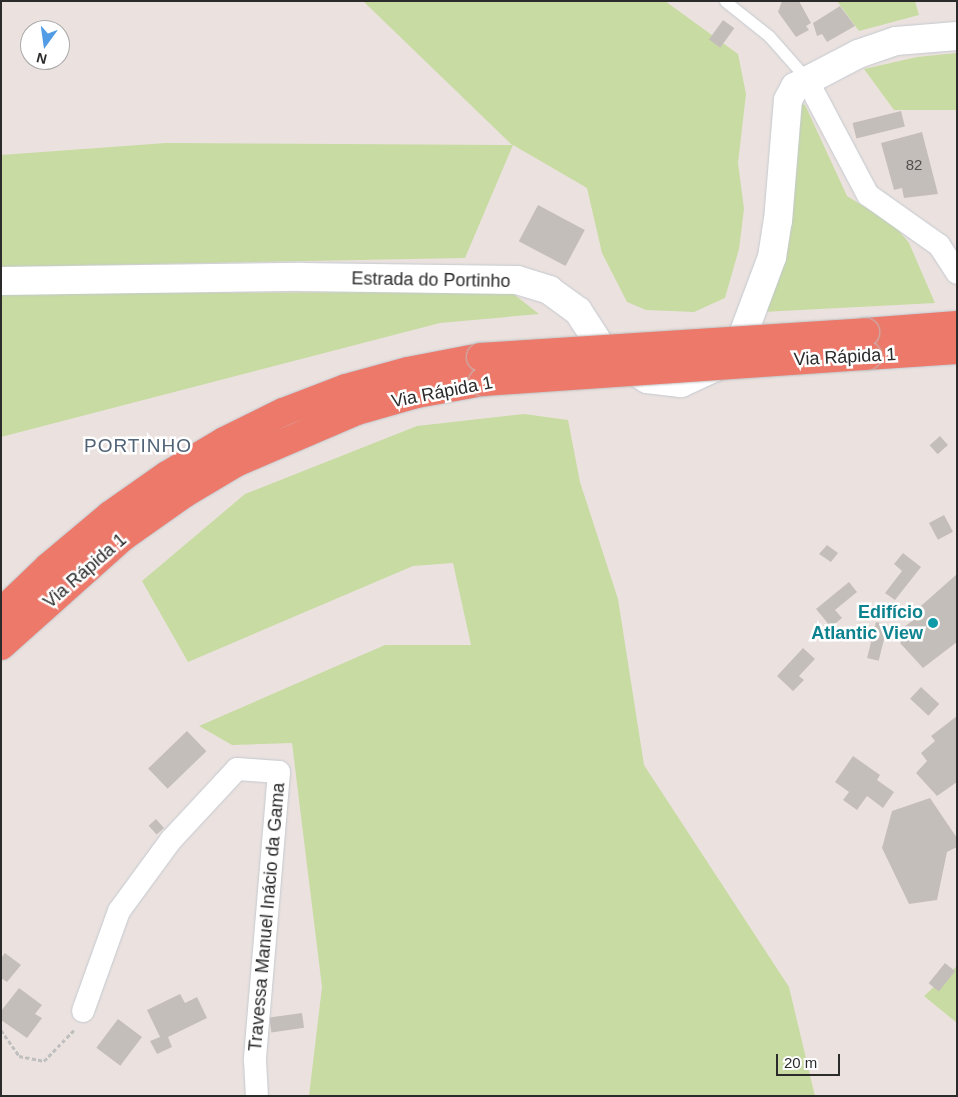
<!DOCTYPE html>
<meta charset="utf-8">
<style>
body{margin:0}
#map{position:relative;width:958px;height:1097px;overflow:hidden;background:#ebe2df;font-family:Arial,sans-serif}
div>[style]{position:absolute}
.green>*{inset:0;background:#c8dba2}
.building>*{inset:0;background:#c4beba;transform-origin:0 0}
.path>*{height:3px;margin-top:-1.5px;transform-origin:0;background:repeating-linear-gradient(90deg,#bfbfbf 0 4px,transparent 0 6.5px)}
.roads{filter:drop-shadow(0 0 1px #c4c9d0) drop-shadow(0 0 1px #c4c9d0)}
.lane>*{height:11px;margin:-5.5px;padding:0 5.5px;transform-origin:5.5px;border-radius:5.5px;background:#fff}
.street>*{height:22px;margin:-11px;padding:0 11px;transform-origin:11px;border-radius:11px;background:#fff}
.secondary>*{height:28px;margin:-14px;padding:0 14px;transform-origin:14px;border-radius:14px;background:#fff}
.highway>*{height:28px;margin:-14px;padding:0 14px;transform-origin:14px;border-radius:14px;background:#ec796a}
.bridges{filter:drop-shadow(0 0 1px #bfbfbf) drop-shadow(0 0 1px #bfbfbf)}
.highway-bridge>*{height:28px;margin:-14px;padding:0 14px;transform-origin:14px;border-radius:14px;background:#ec796a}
.dots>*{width:14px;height:14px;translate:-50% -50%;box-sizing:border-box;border:2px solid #fff;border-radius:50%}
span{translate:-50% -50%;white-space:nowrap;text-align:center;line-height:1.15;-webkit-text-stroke:5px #fff;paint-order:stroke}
.number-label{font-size:15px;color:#51504f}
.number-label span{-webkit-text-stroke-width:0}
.street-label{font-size:18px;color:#2b2b2b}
.culture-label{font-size:18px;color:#0d838f;font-weight:700}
.right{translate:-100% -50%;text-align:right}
.neighbourhood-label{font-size:19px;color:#516377;letter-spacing:1px}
.frame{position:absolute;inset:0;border:2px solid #2b2b2b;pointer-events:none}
.north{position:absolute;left:20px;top:20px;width:50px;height:50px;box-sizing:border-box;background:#fff;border:1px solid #aaa;border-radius:50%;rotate:194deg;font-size:14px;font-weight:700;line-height:20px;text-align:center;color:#2b2b2b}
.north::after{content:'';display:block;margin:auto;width:18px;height:22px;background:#529ce5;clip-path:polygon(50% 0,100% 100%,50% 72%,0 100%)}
.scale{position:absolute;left:776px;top:1054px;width:64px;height:22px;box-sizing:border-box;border:2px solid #2b2b2b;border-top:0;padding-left:6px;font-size:15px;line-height:18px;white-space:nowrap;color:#2b2b2b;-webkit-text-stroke:4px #fff;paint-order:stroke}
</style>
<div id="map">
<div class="green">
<i style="clip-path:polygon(363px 1px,665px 1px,738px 54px,746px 94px,738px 163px,744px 209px,739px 249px,725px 298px,694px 312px,646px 310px,627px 302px,602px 253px,587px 188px,513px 145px,465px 258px,1px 267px,1px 155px,166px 143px,512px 145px)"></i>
<i style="clip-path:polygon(837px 1px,915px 1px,919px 15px,859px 31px)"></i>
<i style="clip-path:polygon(957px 53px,957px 110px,894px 110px,864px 69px,917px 57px)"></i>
<i style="clip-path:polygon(800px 103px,805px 105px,847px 196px,894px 225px,909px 243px,935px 303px,760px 312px,787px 255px)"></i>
<i style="clip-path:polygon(511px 292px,539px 314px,440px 323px,1px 437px,1px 293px)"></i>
<i style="clip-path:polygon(524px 414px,568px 420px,580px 482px,618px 599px,644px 765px,789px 987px,815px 1096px,309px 1096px,322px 987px,292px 743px,232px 745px,199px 726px,385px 645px,471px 645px,453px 563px,413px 566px,188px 662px,142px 581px,245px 494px,417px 426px)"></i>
<i style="clip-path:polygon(957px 966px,957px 1023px,924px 996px)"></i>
</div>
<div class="building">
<i style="clip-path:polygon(799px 1px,811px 23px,806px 26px,809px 30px,796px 37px,778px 12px,782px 1px)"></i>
<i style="clip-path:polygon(840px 6px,855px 26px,827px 42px,822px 34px,817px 36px,813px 23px)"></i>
<i style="left:723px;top:20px;width:14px;height:24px;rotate:36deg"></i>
<i style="left:901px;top:111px;width:16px;height:50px;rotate:76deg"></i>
<i style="clip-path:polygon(922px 132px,938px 194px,904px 198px,902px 188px,894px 190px,881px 143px)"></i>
<i style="left:538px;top:205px;width:53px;height:41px;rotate:28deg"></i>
<i style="left:940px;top:436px;width:12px;height:14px;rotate:48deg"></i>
<i style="left:944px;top:515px;width:19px;height:17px;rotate:62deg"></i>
<i style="clip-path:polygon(827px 545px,838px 553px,831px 562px,819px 554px)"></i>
<i style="clip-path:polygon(903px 553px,921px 567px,895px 600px,885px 593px,902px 571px,894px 564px)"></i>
<i style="clip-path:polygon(957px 574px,957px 642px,923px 668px,900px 643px,909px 635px,903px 628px,917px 617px,913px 613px)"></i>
<i style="clip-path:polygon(849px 582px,857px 592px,835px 610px,842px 618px,831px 627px,816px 609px)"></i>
<i style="left:876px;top:622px;width:12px;height:37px;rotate:14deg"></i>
<i style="clip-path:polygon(803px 648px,815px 659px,799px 676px,804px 680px,793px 691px,777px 676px)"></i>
<i style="left:921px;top:687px;width:25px;height:16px;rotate:43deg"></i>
<i style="clip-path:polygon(957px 716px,957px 782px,937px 796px,916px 773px,927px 761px,921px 753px,935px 741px,931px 736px)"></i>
<i style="left:187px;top:731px;width:28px;height:54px;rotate:46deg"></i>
<i style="clip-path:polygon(853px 756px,880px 775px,877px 780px,894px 792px,883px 808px,867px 796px,857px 810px,843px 800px,849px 792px,835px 782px)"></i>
<i style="clip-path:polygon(930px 798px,957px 838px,957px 847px,947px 852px,937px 900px,909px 904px,882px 848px,892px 811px)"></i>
<i style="left:156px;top:819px;width:12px;height:10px;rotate:48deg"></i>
<i style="clip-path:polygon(5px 953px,21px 965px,7px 982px,1px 978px,1px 958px)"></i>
<i style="left:945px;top:963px;width:13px;height:26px;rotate:39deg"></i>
<i style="clip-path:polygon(19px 988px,42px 1005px,35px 1014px,42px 1018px,27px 1038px,1px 1020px,1px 1011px)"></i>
<i style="clip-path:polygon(180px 994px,185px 1003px,197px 997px,207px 1018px,168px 1037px,172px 1047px,157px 1054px,150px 1041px,160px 1037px,147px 1010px)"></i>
<i style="left:302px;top:1013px;width:15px;height:33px;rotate:82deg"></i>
<i style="left:118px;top:1019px;width:30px;height:36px;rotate:37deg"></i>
</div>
<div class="path">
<i style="left:1px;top:1030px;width:32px;rotate:55deg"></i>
<i style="left:19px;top:1056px;width:25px;rotate:11deg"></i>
<i style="left:44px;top:1061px;width:43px;rotate:-45.9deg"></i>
</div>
<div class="roads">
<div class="lane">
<i style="left:725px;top:1px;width:56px;rotate:38.5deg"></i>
<i style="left:769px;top:36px;width:56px;rotate:48.6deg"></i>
</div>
<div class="street">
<i style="left:806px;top:78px;width:132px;rotate:62.1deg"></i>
<i style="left:868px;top:195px;width:87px;rotate:35.2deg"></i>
<i style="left:939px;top:245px;width:33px;rotate:57deg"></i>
<i style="left:83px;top:1011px;width:106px;rotate:-70.2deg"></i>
<i style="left:119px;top:911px;width:88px;rotate:-53.8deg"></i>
<i style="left:171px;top:840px;width:97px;rotate:-47.1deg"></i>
<i style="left:237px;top:769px;width:42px;rotate:4.1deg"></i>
<i style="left:279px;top:772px;width:289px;rotate:94.8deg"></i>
<i style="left:255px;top:1060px;width:36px;rotate:87deg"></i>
</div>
<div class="secondary">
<i style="left:1px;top:281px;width:301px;rotate:-0.8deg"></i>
<i style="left:302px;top:277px;width:215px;rotate:0.8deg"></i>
<i style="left:517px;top:280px;width:34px;rotate:17deg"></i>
<i style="left:549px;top:290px;width:36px;rotate:36deg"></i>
<i style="left:578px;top:311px;width:48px;rotate:57deg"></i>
<i style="left:604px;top:351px;width:51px;rotate:33.1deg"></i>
<i style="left:647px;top:379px;width:34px;rotate:7deg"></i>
<i style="left:681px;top:383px;width:38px;rotate:-25deg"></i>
<i style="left:716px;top:367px;width:37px;rotate:-47deg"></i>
<i style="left:741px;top:340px;width:89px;rotate:-69.5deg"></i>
<i style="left:772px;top:257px;width:36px;rotate:-81deg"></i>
<i style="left:778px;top:221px;width:121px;rotate:-85.3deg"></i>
<i style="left:788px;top:100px;width:15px;rotate:-62deg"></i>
<i style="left:795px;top:87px;width:71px;rotate:-27.6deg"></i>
<i style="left:858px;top:54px;width:40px;rotate:-18.9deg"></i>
<i style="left:896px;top:41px;width:61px;rotate:-4.7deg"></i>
</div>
<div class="highway">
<i style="left:865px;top:332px;width:92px;rotate:-4.4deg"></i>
<i style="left:867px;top:356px;width:90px;rotate:-3.8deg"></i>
<i style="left:1px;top:612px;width:65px;rotate:-43.8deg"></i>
<i style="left:48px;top:567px;width:81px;rotate:-40deg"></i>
<i style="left:110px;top:515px;width:70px;rotate:-35.1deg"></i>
<i style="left:167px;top:475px;width:66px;rotate:-30.8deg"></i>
<i style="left:224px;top:441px;width:66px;rotate:-26.2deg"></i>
<i style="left:283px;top:412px;width:67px;rotate:-20.9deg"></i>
<i style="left:346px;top:388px;width:64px;rotate:-15.3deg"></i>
<i style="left:408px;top:371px;width:74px;rotate:-10.9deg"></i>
<i style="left:1px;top:646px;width:164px;rotate:-41.8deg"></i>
<i style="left:123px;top:537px;width:75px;rotate:-35.2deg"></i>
<i style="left:184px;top:494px;width:61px;rotate:-30.8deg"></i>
<i style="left:236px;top:463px;width:132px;rotate:-23.3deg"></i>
<i style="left:357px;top:411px;width:62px;rotate:-15.8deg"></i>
<i style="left:417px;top:394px;width:67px;rotate:-10.3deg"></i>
</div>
</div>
<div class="bridges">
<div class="highway-bridge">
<i style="left:481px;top:357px;width:385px;rotate:-3.7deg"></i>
<i style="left:483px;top:382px;width:385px;rotate:-3.9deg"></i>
</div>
</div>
<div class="dots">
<i style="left:933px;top:623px;background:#0f9aa8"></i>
</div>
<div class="number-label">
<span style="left:914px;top:165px">82</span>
</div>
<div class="street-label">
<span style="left:431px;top:280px;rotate:1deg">Estrada do Portinho</span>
<span style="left:845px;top:357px;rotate:-3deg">Via Rápida 1</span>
<span style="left:442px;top:392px;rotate:-11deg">Via Rápida 1</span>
<span style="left:85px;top:571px;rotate:-41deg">Via Rápida 1</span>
<span style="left:267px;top:917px;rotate:-85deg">Travessa Manuel Inácio da Gama</span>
</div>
<div class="culture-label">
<span class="right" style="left:923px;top:623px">Edifício<br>Atlantic View</span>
</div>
<div class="neighbourhood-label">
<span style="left:138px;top:446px">PORTINHO</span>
</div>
<div class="frame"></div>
<div class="north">N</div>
<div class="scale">20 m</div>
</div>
